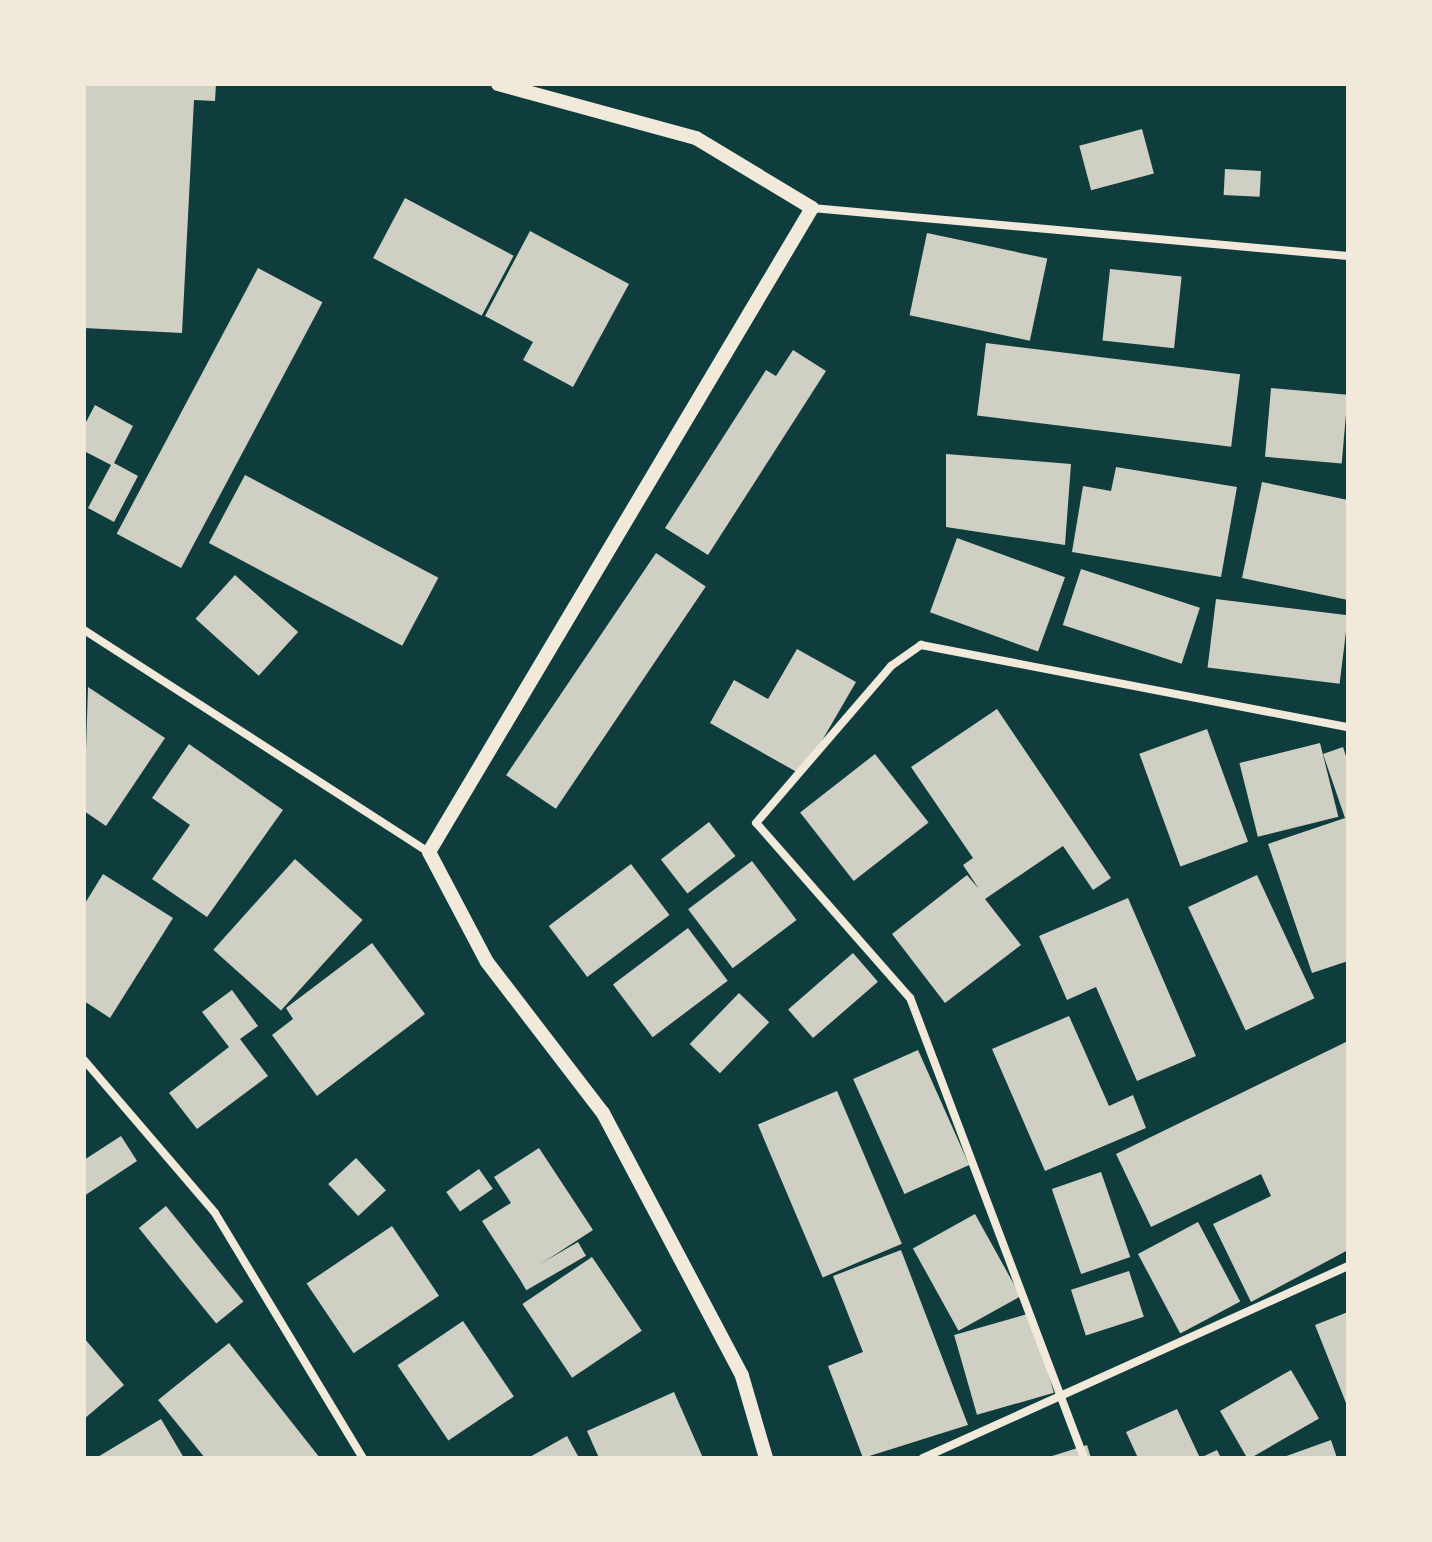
<!DOCTYPE html>
<style>
body{margin:0}
#map{position:relative;width:1432px;height:1542px;overflow:hidden;background:#0f3d3e;font-family:"Zilla Slab",serif}
div>[style]{position:absolute}
.building>*{inset:0;background:#cfcfc3;transform-origin:0 0}
.minor>*{height:8px;margin:-4px;padding:0 4px;transform-origin:4px;border-radius:4px;background:#f1e9da}
.tertiary>*{height:14px;margin:-7px;padding:0 7px;transform-origin:7px;border-radius:7px;background:#f1e9da}
span{translate:-50% -50%;white-space:nowrap;text-align:center;line-height:1.15;-webkit-text-stroke:8px #f1e9da;paint-order:stroke}
.frame{position:absolute;inset:0;border:86px solid #f1e9da;pointer-events:none}
</style>
<div id="map">
<div class="building">
<i style="clip-path:polygon(84px 84px,216px 84px,215px 101px,194px 100px,182px 333px,84px 328px)"></i>
<i style="left:1142px;top:129px;width:46px;height:65px;rotate:75deg"></i>
<i style="left:1225px;top:169px;width:36px;height:26px;rotate:3deg"></i>
<i style="left:405px;top:198px;width:123px;height:68px;rotate:28deg"></i>
<i style="clip-path:polygon(530px 231px,629px 284px,573px 387px,523px 360px,533px 342px,485px 316px)"></i>
<i style="left:927px;top:233px;width:123px;height:84px;rotate:12deg"></i>
<i style="left:258px;top:268px;width:73px;height:301px;rotate:28deg"></i>
<i style="left:1110px;top:269px;width:72px;height:72px;rotate:6deg"></i>
<i style="left:986px;top:343px;width:256px;height:73px;rotate:7deg"></i>
<i style="clip-path:polygon(793px 350px,826px 371px,708px 555px,665px 528px,766px 370px,776px 376px)"></i>
<i style="left:1271px;top:388px;width:77px;height:69px;rotate:5deg"></i>
<i style="clip-path:polygon(95px 405px,133px 426px,114px 463px,138px 476px,114px 522px,88px 508px,111px 465px,84px 451px,84px 426px)"></i>
<i style="clip-path:polygon(946px 454px,1071px 464px,1065px 545px,946px 527px)"></i>
<i style="clip-path:polygon(1116px 467px,1237px 487px,1221px 577px,1072px 552px,1083px 486px,1111px 491px)"></i>
<i style="left:245px;top:475px;width:219px;height:77px;rotate:28deg"></i>
<i style="clip-path:polygon(1262px 482px,1348px 500px,1348px 600px,1242px 578px)"></i>
<i style="left:957px;top:538px;width:115px;height:79px;rotate:20deg"></i>
<i style="left:656px;top:553px;width:60px;height:268px;rotate:34deg"></i>
<i style="left:1081px;top:569px;width:125px;height:59px;rotate:18deg"></i>
<i style="left:235px;top:575px;width:85px;height:59px;rotate:42deg"></i>
<i style="left:1216px;top:599px;width:133px;height:69px;rotate:7deg"></i>
<i style="clip-path:polygon(797px 649px,856px 682px,802px 775px,710px 723px,734px 680px,768px 699px)"></i>
<i style="clip-path:polygon(88px 687px,165px 738px,106px 826px,84px 811px)"></i>
<i style="clip-path:polygon(997px 709px,1111px 878px,1093px 890px,1063px 846px,985px 899px,1021px 945px,945px 1003px,892px 934px,967px 875px,979px 889px,963px 865px,973px 858px,911px 767px)"></i>
<i style="left:1207px;top:729px;width:120px;height:72px;rotate:70deg"></i>
<i style="left:1320px;top:743px;width:76px;height:83px;rotate:76deg"></i>
<i style="clip-path:polygon(189px 744px,283px 810px,207px 917px,152px 879px,190px 825px,152px 798px)"></i>
<i style="clip-path:polygon(1343px 747px,1348px 762px,1348px 961px,1312px 973px,1268px 844px,1345px 818px,1323px 754px)"></i>
<i style="left:875px;top:754px;width:87px;height:95px;rotate:52deg"></i>
<i style="left:709px;top:822px;width:43px;height:61px;rotate:52deg"></i>
<i style="left:295px;top:859px;width:91px;height:122px;rotate:42deg"></i>
<i style="left:752px;top:861px;width:74px;height:80px;rotate:53deg"></i>
<i style="left:631px;top:864px;width:64px;height:103px;rotate:53deg"></i>
<i style="clip-path:polygon(103px 874px,173px 918px,110px 1018px,84px 1001px,84px 905px)"></i>
<i style="left:1257px;top:875px;width:136px;height:76px;rotate:65deg"></i>
<i style="clip-path:polygon(1128px 898px,1196px 1056px,1137px 1081px,1096px 987px,1067px 1000px,1039px 936px)"></i>
<i style="left:688px;top:928px;width:66px;height:94px;rotate:53deg"></i>
<i style="clip-path:polygon(372px 943px,425px 1014px,317px 1096px,272px 1035px,293px 1019px,286px 1008px)"></i>
<i style="left:853px;top:953px;width:38px;height:86px;rotate:49deg"></i>
<i style="clip-path:polygon(232px 990px,258px 1026px,240px 1039px,268px 1076px,197px 1129px,169px 1093px,229px 1047px,202px 1012px)"></i>
<i style="left:739px;top:993px;width:42px;height:71px;rotate:44deg"></i>
<i style="clip-path:polygon(1069px 1016px,1109px 1106px,1133px 1095px,1146px 1128px,1045px 1171px,992px 1049px)"></i>
<i style="clip-path:polygon(1348px 1041px,1348px 1250px,1251px 1302px,1213px 1224px,1271px 1196px,1261px 1174px,1151px 1227px,1116px 1154px)"></i>
<i style="left:918px;top:1050px;width:126px;height:71px;rotate:66deg"></i>
<i style="left:837px;top:1091px;width:166px;height:86px;rotate:67deg"></i>
<i style="clip-path:polygon(121px 1136px,137px 1161px,84px 1196px,84px 1160px)"></i>
<i style="clip-path:polygon(539px 1148px,593px 1230px,519px 1278px,482px 1221px,511px 1203px,494px 1177px)"></i>
<i style="left:356px;top:1158px;width:44px;height:38px;rotate:47deg"></i>
<i style="left:479px;top:1169px;width:24px;height:40px;rotate:55deg"></i>
<i style="left:1101px;top:1172px;width:90px;height:52px;rotate:71deg"></i>
<i style="left:166px;top:1206px;width:123px;height:35px;rotate:51deg"></i>
<i style="left:975px;top:1214px;width:94px;height:71px;rotate:61deg"></i>
<i style="left:1198px;top:1222px;width:90px;height:68px;rotate:62deg"></i>
<i style="left:392px;top:1226px;width:84px;height:103px;rotate:56deg"></i>
<i style="left:578px;top:1242px;width:16px;height:69px;rotate:60deg"></i>
<i style="clip-path:polygon(901px 1250px,968px 1425px,863px 1458px,828px 1366px,863px 1352px,833px 1276px)"></i>
<i style="left:592px;top:1257px;width:89px;height:84px;rotate:56deg"></i>
<i style="left:1129px;top:1271px;width:48px;height:61px;rotate:72deg"></i>
<i style="clip-path:polygon(1348px 1312px,1348px 1408px,1315px 1325px)"></i>
<i style="left:1031px;top:1313px;width:83px;height:80px;rotate:74deg"></i>
<i style="left:463px;top:1321px;width:91px;height:79px;rotate:56deg"></i>
<i style="clip-path:polygon(84px 1338px,124px 1385px,84px 1419px)"></i>
<i style="clip-path:polygon(229px 1343px,320px 1458px,205px 1458px,158px 1400px)"></i>
<i style="left:1291px;top:1370px;width:56px;height:82px;rotate:60deg"></i>
<i style="clip-path:polygon(674px 1392px,703px 1458px,599px 1458px,587px 1431px)"></i>
<i style="clip-path:polygon(1177px 1409px,1200px 1458px,1217px 1450px,1221px 1458px,1138px 1458px,1126px 1432px)"></i>
<i style="clip-path:polygon(161px 1419px,184px 1458px,96px 1458px)"></i>
<i style="clip-path:polygon(567px 1436px,578px 1456px,528px 1458px)"></i>
<i style="clip-path:polygon(1331px 1440px,1337px 1458px,1281px 1458px)"></i>
<i style="clip-path:polygon(1087px 1445px,1091px 1458px,1049px 1458px,1049px 1457px)"></i>
</div>
<div class="minor">
<i style="left:812px;top:208px;width:538px;rotate:5.12deg"></i>
<i style="left:84px;top:630px;width:410px;rotate:32.8deg"></i>
<i style="left:84px;top:1060px;width:201px;rotate:49.4deg"></i>
<i style="left:215px;top:1213px;width:286px;rotate:58.9deg"></i>
<i style="left:923px;top:1458px;width:466px;rotate:-24.3deg"></i>
<i style="left:1084px;top:1458px;width:492px;rotate:-110.7deg"></i>
<i style="left:910px;top:998px;width:233px;rotate:-131.3deg"></i>
<i style="left:756px;top:823px;width:207px;rotate:-49.3deg"></i>
<i style="left:891px;top:666px;width:37px;rotate:-35deg"></i>
<i style="left:921px;top:645px;width:435px;rotate:10.9deg"></i>
</div>
<div class="tertiary">
<i style="left:498px;top:84px;width:205px;rotate:15.3deg"></i>
<i style="left:696px;top:138px;width:135px;rotate:31.1deg"></i>
<i style="left:812px;top:208px;width:749px;rotate:120.74deg"></i>
<i style="left:429px;top:852px;width:124px;rotate:62.2deg"></i>
<i style="left:487px;top:962px;width:190px;rotate:52.5deg"></i>
<i style="left:603px;top:1113px;width:297px;rotate:62.1deg"></i>
<i style="left:742px;top:1376px;width:85px;rotate:73.7deg"></i>
</div>
<div class="frame"></div>
</div>
